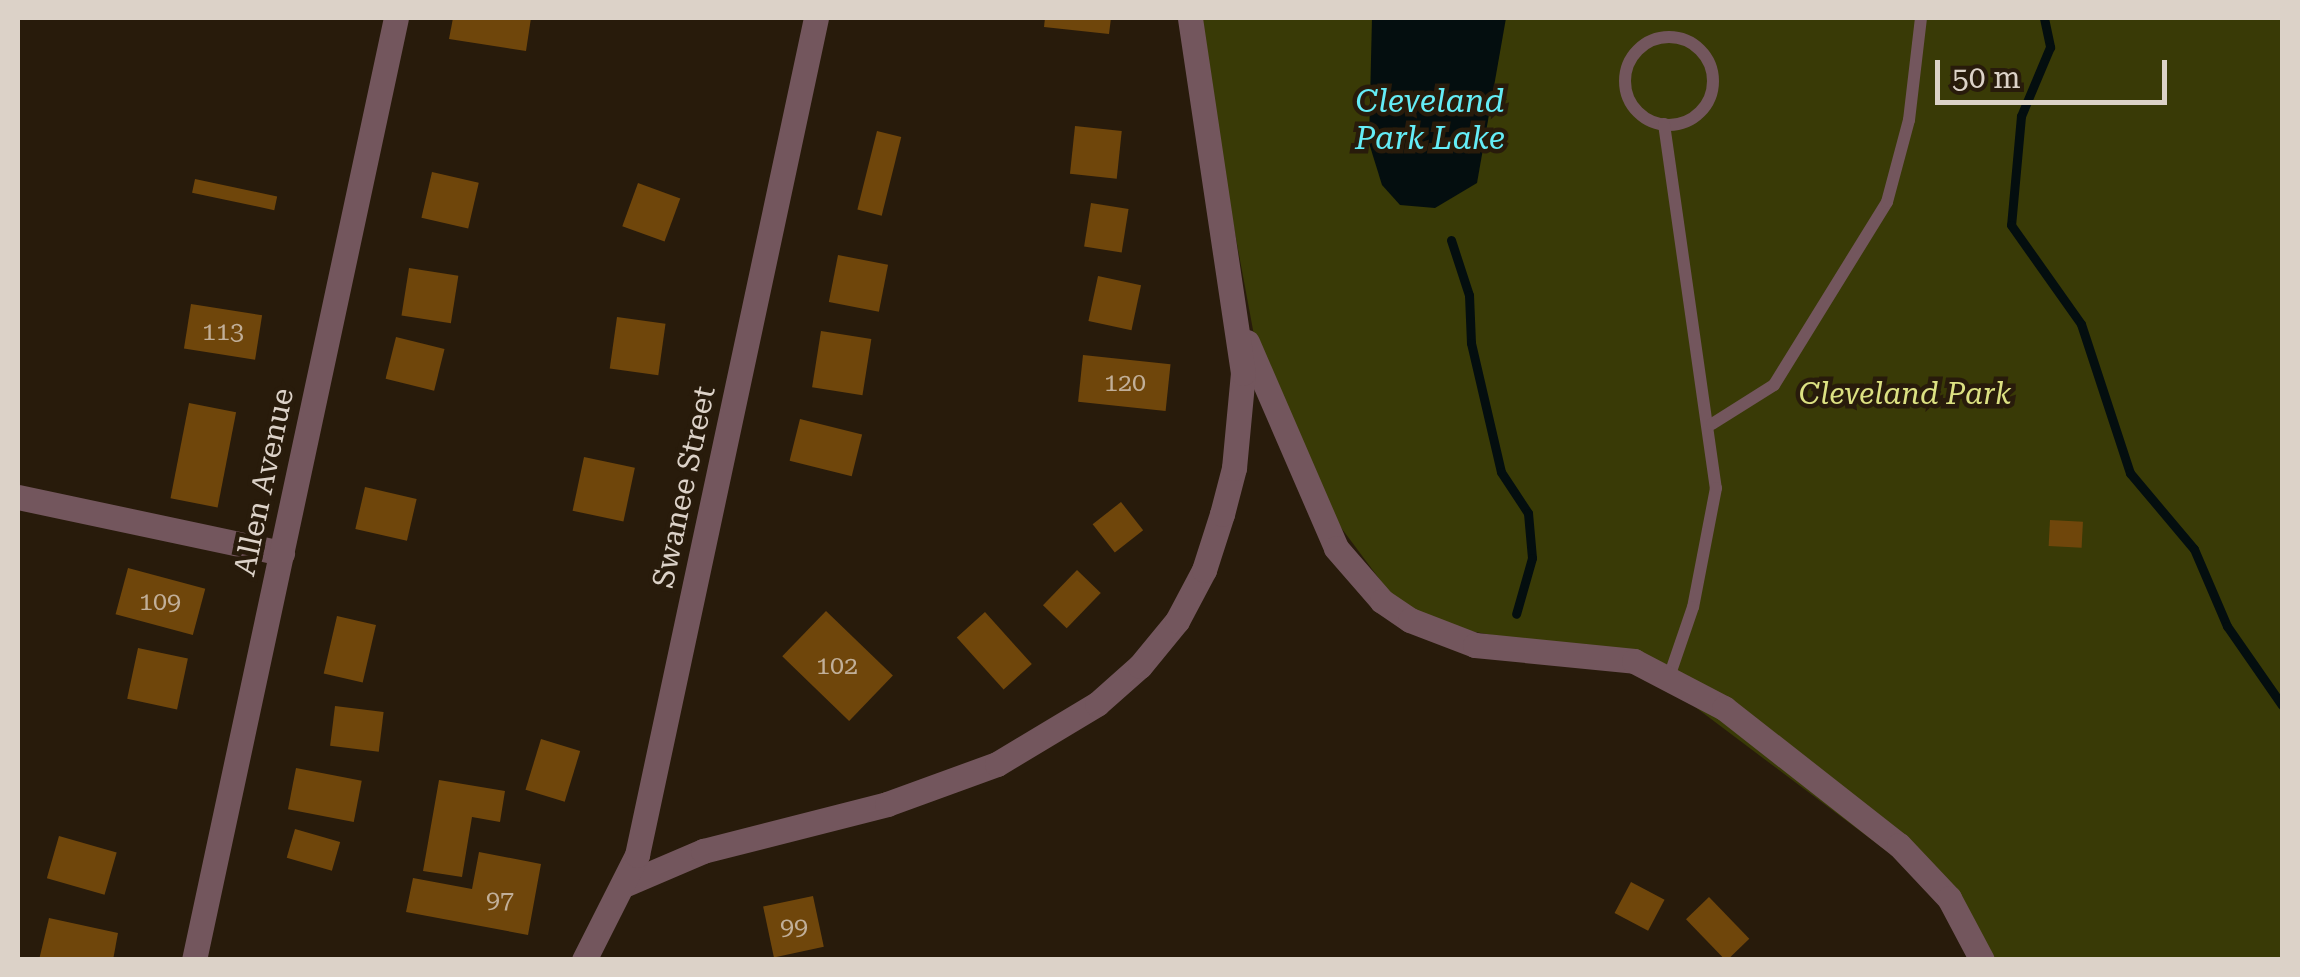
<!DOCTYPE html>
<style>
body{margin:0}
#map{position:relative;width:2300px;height:977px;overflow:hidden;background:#281b0b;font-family:"Roboto Serif",serif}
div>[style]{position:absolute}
.green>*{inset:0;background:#393a06}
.water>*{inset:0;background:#040e0f}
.stream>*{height:9px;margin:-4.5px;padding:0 4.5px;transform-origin:4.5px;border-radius:4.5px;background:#040e0f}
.building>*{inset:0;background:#6f460b;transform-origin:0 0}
.service>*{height:12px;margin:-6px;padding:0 6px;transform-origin:6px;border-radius:6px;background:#73565d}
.service>.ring{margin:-6px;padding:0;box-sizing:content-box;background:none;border:12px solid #73565d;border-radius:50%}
.minor>*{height:25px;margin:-12.5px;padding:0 12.5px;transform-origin:12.5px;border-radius:12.5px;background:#73565d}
span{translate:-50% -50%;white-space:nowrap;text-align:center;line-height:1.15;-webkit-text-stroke:9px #281b0b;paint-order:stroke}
.number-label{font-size:25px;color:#c1af99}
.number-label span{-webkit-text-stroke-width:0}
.park-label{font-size:30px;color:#dce182;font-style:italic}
.street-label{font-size:30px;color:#dcd2c8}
.water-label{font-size:32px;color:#64edf7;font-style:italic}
.frame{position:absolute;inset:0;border:20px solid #dcd2c8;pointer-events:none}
.scale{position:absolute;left:1935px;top:60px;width:232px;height:45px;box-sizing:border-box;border:5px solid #dcd2c8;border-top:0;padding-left:12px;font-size:30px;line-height:35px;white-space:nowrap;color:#dcd2c8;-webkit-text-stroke:8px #281b0b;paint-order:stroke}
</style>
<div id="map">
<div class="green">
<i style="clip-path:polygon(1195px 18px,2282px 18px,2282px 959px,1978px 959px,1949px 898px,1634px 661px,1410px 620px,1304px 478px,1261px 373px)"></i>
</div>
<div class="water">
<i style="clip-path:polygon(1372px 18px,1506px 18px,1477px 183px,1435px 208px,1400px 205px,1382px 185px,1369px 143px)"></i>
</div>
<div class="stream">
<i style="left:2044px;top:18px;width:30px;rotate:78deg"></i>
<i style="left:2050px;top:47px;width:75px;rotate:112.8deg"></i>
<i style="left:2021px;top:116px;width:109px;rotate:95.2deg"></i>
<i style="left:2011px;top:225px;width:121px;rotate:54.7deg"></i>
<i style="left:2081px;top:324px;width:157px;rotate:71.8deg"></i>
<i style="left:2130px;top:473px;width:99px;rotate:49.9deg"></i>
<i style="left:2194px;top:549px;width:84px;rotate:66.8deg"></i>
<i style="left:2227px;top:626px;width:96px;rotate:55.2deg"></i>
<i style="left:1451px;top:240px;width:58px;rotate:71.9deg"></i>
<i style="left:1469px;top:295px;width:48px;rotate:87.6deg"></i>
<i style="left:1471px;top:343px;width:132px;rotate:76.9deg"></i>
<i style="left:1501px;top:472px;width:49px;rotate:56.6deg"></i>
<i style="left:1528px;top:513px;width:45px;rotate:84.9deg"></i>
<i style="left:1532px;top:558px;width:58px;rotate:105.9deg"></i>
</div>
<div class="building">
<i style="clip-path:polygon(453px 18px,531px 18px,526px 51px,449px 39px)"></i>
<i style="clip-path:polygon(1045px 18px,1111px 18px,1109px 34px,1044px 27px)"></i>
<i style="left:1075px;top:126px;width:47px;height:48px;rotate:6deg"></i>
<i style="left:877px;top:131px;width:25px;height:81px;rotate:14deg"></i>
<i style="left:432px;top:172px;width:48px;height:47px;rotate:13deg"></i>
<i style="left:195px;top:179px;width:84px;height:14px;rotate:12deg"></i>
<i style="left:638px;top:183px;width:45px;height:46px;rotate:20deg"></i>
<i style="left:1091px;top:203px;width:38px;height:44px;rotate:9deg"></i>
<i style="left:838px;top:255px;width:51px;height:48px;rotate:11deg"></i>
<i style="left:409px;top:268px;width:50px;height:48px;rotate:9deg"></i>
<i style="left:1098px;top:276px;width:44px;height:46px;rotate:12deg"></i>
<i style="left:191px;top:304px;width:72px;height:45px;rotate:9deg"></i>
<i style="left:617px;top:317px;width:49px;height:52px;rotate:8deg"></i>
<i style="left:821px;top:331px;width:51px;height:57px;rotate:9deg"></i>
<i style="left:396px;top:337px;width:50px;height:43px;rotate:14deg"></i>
<i style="left:1083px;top:355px;width:88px;height:47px;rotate:6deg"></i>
<i style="left:189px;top:403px;width:48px;height:97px;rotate:11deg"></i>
<i style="left:800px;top:419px;width:64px;height:43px;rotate:14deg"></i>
<i style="left:584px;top:457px;width:52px;height:55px;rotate:12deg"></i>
<i style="left:365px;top:487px;width:53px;height:43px;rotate:13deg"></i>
<i style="left:1121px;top:502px;width:36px;height:36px;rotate:52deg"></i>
<i style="left:2050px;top:520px;width:33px;height:26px;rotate:3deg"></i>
<i style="left:128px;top:568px;width:80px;height:48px;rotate:15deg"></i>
<i style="left:1077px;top:570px;width:33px;height:49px;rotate:44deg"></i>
<i style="left:826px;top:611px;width:93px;height:63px;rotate:44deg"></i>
<i style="left:985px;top:612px;width:70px;height:38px;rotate:48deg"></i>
<i style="left:337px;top:616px;width:40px;height:59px;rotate:13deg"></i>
<i style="left:138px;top:648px;width:51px;height:52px;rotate:12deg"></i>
<i style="left:335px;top:706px;width:49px;height:40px;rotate:7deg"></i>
<i style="left:541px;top:739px;width:41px;height:53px;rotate:17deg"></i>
<i style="left:296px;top:768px;width:67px;height:42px;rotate:11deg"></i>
<i style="clip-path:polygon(439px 780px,505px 791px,500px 822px,472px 817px,462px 877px,423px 871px)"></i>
<i style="left:295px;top:829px;width:47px;height:30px;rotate:16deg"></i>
<i style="left:59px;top:836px;width:60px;height:44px;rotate:16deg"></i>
<i style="clip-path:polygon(479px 852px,541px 864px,528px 935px,406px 912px,413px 878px,472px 889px)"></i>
<i style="left:1631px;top:882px;width:38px;height:35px;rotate:28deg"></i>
<i style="left:813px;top:896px;width:52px;height:51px;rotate:78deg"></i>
<i style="left:1709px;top:897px;width:58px;height:32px;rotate:46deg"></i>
<i style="clip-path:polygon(49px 918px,118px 933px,113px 960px,39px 960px)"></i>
</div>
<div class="service">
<i class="ring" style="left:1625px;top:37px;width:76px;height:76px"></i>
<i style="left:1664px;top:124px;width:368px;rotate:81.9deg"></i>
<i style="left:1716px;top:488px;width:121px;rotate:100.9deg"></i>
<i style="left:1693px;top:607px;width:74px;rotate:108.9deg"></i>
<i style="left:1712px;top:424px;width:73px;rotate:-32.2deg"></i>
<i style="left:1774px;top:385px;width:215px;rotate:-58.3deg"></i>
<i style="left:1887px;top:202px;width:85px;rotate:-75deg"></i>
<i style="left:1909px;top:120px;width:103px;rotate:-83.3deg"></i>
</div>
<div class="minor">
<i style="left:1247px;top:342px;width:224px;rotate:66.6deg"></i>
<i style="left:1336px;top:548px;width:70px;rotate:49deg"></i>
<i style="left:1382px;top:601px;width:34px;rotate:34deg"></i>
<i style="left:1410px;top:620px;width:70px;rotate:21deg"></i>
<i style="left:1475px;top:645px;width:160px;rotate:5.7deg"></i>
<i style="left:1634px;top:661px;width:102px;rotate:27.6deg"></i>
<i style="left:1724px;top:708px;width:222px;rotate:38.1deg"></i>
<i style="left:1899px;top:845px;width:73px;rotate:46.7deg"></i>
<i style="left:1949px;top:898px;width:70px;rotate:62deg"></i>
<i style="left:18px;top:497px;width:270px;rotate:12deg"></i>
<i style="left:626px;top:884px;width:84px;rotate:-23.2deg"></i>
<i style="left:703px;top:851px;width:190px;rotate:-14.3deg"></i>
<i style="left:887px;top:804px;width:117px;rotate:-20deg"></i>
<i style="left:997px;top:764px;width:117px;rotate:-31deg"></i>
<i style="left:1097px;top:704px;width:57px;rotate:-41.5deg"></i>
<i style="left:1140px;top:666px;width:58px;rotate:-50.6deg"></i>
<i style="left:1177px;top:621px;width:58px;rotate:-62.1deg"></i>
<i style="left:1204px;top:570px;width:59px;rotate:-72.2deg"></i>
<i style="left:1222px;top:514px;width:48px;rotate:-75.4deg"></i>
<i style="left:1234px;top:468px;width:95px;rotate:-84.6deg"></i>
<i style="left:1243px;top:373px;width:359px;rotate:-98.5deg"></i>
<i style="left:194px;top:960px;width:963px;rotate:-77.9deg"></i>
<i style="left:584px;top:960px;width:118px;rotate:-63.2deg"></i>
<i style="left:637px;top:855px;width:856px;rotate:-77.93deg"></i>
</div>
<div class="number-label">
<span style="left:223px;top:332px">113</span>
<span style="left:1125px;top:383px">120</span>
<span style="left:160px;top:602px">109</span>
<span style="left:837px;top:666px">102</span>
<span style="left:500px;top:900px">97</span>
<span style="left:794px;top:927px">99</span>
</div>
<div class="park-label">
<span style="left:1905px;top:394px">Cleveland Park</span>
</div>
<div class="street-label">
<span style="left:264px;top:482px;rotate:-78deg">Allen Avenue</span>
<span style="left:684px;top:487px;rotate:-78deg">Swanee Street</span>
</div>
<div class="water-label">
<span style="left:1430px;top:120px">Cleveland<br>Park Lake</span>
</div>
<div class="frame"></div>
<div class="scale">50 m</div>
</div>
